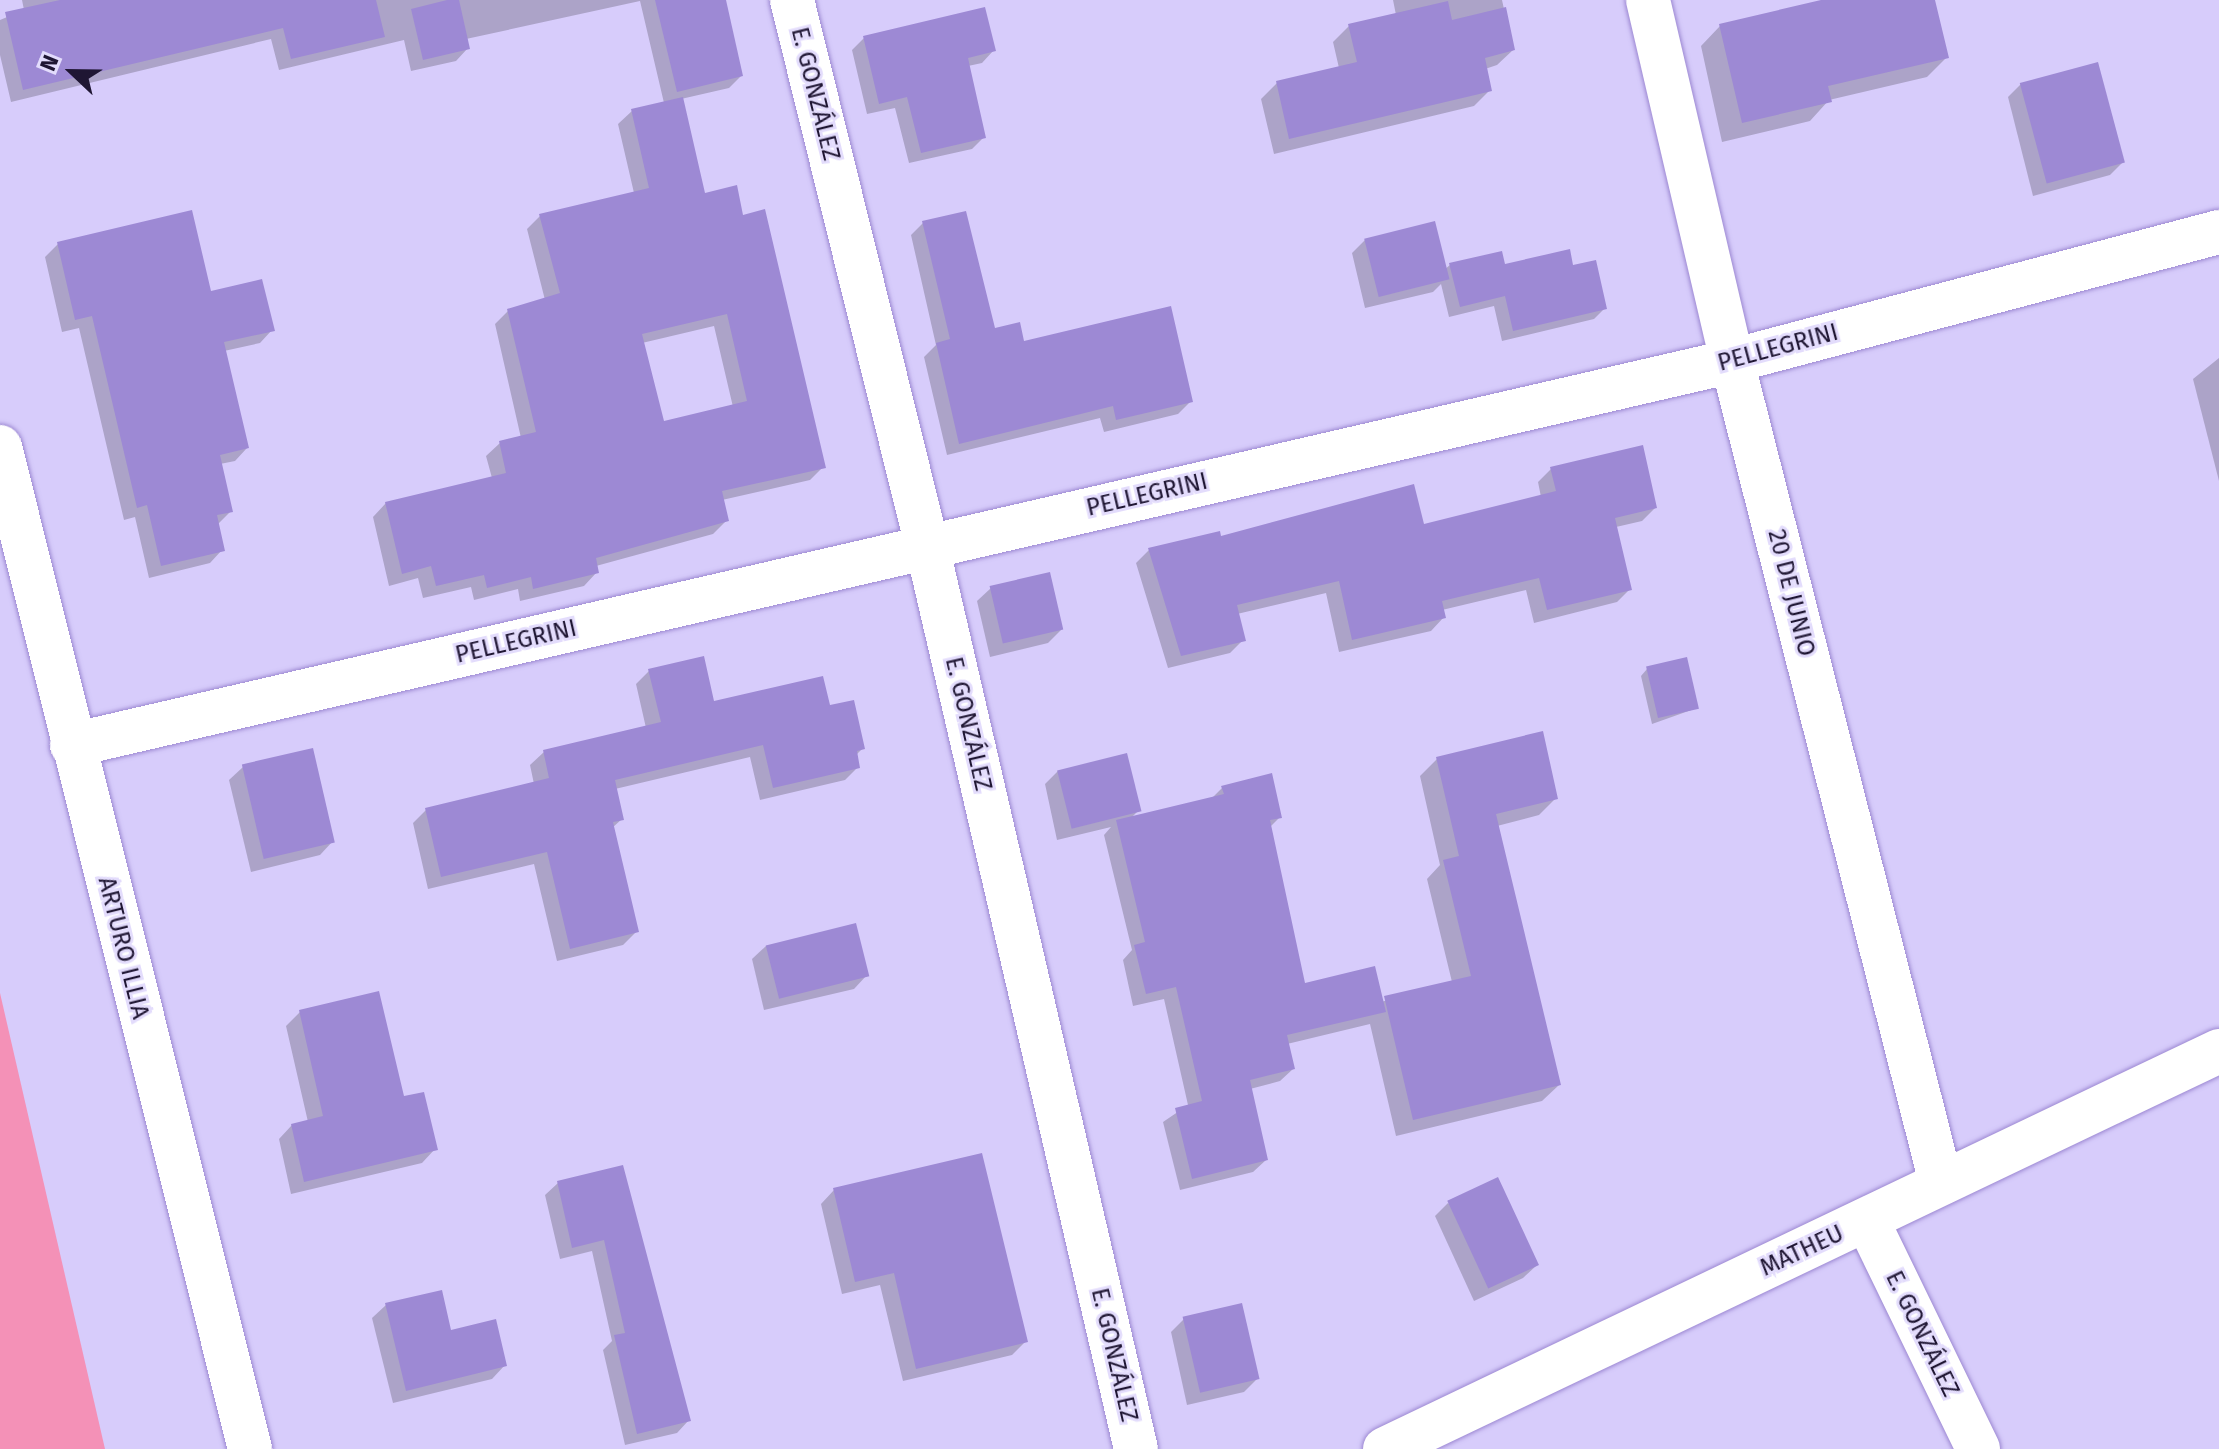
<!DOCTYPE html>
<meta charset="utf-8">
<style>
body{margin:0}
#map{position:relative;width:2219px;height:1449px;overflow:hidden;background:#d7ccfb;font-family:"Fira Sans",sans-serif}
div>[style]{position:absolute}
.green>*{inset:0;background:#f491b7}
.shadow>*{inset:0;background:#0003}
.building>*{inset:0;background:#9d89d4;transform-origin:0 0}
.roads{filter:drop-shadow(0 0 2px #9c88d2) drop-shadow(0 0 2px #9c88d2)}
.street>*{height:44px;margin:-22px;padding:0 22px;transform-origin:22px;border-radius:22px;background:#fff}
span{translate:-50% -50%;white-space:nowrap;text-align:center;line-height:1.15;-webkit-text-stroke:6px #e3dcfc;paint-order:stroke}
.street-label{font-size:24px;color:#1f1633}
.north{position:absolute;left:32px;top:32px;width:80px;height:80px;-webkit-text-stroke:6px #e3dcfc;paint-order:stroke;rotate:292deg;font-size:22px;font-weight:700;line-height:32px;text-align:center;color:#1f1633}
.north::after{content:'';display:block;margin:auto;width:28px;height:36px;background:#1f1633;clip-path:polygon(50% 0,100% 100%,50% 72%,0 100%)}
</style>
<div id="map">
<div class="green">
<i style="clip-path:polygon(0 993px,105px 1449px,0 1449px)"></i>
</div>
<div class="shadow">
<i style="clip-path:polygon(evenodd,22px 0,723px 0,741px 76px,729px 88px,681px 99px,703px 195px,742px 218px,823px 467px,810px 480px,722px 500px,727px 520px,713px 534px,596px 566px,597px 572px,584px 586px,520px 601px,518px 589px,474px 600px,471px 587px,423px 598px,418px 578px,389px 586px,373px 517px,386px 503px,492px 478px,486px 456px,500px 443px,521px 438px,495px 324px,508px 311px,545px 300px,527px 229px,540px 216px,634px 193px,618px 124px,632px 111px,664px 103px,640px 1px,466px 39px,468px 48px,456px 61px,411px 71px,404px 40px,279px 70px,271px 39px,11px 102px,0 55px,0 20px,24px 10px,22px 0,714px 326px,733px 407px,663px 424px,642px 343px,714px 326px)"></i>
<i style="clip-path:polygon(1393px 0,1502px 0,1513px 50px,1497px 65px,1485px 69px,1490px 90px,1474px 106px,1274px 154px,1261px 99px,1277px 83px,1339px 68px,1333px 42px,1349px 26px,1396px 15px)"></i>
<i style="clip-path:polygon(1830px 0,1933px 0,1947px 57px,1927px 77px,1829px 100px,1810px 121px,1722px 142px,1701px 46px,1720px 26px)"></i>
<i style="clip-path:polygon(864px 38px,993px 51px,982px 63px,968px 66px,984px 137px,972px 149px,909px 163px,895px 108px,867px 114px,852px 50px)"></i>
<i style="clip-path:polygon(2021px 84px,2123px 162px,2110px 175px,2033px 196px,2008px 97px)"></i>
<i style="clip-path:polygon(923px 223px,993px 331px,1191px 401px,1178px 414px,1104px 432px,1100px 418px,947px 455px,924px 357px,936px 345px,911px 235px)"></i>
<i style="clip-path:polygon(1365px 240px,1444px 270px,1450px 265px,1571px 268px,1605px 308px,1594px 319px,1502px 341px,1494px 306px,1449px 317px,1441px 284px,1433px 292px,1365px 308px,1352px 253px)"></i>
<i style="clip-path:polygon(58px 244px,209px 294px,272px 330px,260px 343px,224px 351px,247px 448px,235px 461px,220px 464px,231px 511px,217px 525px,222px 550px,210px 563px,149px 578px,135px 517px,124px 520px,79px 328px,62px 332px,45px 257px)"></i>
<i style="clip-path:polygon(2219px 358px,2219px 481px,2193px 379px)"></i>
<i style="clip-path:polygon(1551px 469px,1655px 508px,1642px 521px,1616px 527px,1630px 589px,1617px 602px,1534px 623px,1526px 590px,1442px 610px,1444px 617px,1431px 631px,1339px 652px,1326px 593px,1237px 614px,1243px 640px,1230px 653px,1168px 668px,1136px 563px,1149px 550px,1220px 538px,1422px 526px,1541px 497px,1538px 482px)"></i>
<i style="clip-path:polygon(991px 588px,1061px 630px,1048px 643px,990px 657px,977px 601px)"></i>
<i style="clip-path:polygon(1647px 669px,1697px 708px,1652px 724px,1641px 676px)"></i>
<i style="clip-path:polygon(649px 671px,713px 704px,828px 708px,863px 748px,856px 755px,858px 767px,845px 780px,760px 800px,750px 757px,615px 789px,622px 819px,612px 828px,636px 932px,623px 945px,557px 961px,534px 864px,428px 889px,413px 823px,426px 810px,534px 784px,530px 765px,544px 752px,646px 728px,636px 684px)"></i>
<i style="clip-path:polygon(1437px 759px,1556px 798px,1539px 815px,1497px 826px,1559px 1085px,1542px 1101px,1396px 1136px,1370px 1024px,1287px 1044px,1293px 1069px,1280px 1081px,1250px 1089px,1266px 1160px,1253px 1172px,1180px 1190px,1163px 1122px,1188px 1105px,1164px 999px,1133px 1006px,1123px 960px,1132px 950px,1104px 835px,1111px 827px,1057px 840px,1045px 784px,1058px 771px,1139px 810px,1131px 818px,1211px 799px,1222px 788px,1280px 817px,1270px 827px,1303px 985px,1381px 1002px,1452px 982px,1427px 879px,1440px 865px,1420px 776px)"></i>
<i style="clip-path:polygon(243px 767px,333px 841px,320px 855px,251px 872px,229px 780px)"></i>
<i style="clip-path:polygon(766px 946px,867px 975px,854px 989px,764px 1010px,752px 959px)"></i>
<i style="clip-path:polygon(300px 1012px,403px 1099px,435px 1149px,422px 1163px,291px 1194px,279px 1139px,292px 1125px,308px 1122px,286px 1026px)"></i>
<i style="clip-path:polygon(621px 1168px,689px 1420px,677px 1433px,625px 1445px,603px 1350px,612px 1341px,592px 1251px,560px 1259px,545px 1195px,558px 1183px)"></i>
<i style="clip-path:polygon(834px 1190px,1026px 1341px,1012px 1355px,903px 1381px,880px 1285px,842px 1294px,821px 1204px)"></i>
<i style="clip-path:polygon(1448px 1203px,1537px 1265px,1523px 1278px,1474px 1301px,1435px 1216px)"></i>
<i style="clip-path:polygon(386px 1305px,449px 1332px,505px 1365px,492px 1379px,393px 1403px,372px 1318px)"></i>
<i style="clip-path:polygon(1184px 1319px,1257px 1379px,1244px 1392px,1187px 1405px,1171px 1332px)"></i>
</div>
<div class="building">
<i style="clip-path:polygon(60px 0,376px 0,385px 37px,291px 59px,283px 28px,23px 90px,5px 12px)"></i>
<i style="clip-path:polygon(447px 0,459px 0,470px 49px,423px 60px,411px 9px)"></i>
<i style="clip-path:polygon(655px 0,726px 0,743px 76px,677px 92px)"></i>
<i style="clip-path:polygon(1821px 0,1935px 0,1949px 58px,1828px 86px,1832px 102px,1742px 123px,1719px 24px)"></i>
<i style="clip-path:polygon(1448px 1px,1452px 20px,1506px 7px,1515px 50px,1485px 58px,1492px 91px,1289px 139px,1276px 81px,1357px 62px,1348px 24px)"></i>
<i style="clip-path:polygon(985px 7px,996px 51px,968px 58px,986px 138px,921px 153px,907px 97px,879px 104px,863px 36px)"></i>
<i style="left:2098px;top:62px;width:104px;height:81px;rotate:75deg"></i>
<i style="clip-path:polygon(evenodd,683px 97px,705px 193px,737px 185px,743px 215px,765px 209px,826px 468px,722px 491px,729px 521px,596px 558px,599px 573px,533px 589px,531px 577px,487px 588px,484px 575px,436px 586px,431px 566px,402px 574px,385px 502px,506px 473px,499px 441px,536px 432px,507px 309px,560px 293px,539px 214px,649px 188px,631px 109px,683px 97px,727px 314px,747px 401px,664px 421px,642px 334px,727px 314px)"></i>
<i style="clip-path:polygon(192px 210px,211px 291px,262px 279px,275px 331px,224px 342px,249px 448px,220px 455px,233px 512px,217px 515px,225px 551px,161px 566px,147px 505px,137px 508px,92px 316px,75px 320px,57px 242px)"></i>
<i style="clip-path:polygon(966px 211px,995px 328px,1020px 322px,1024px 341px,1171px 306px,1193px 402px,1116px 420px,1113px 406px,959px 444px,936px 343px,950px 339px,922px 221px)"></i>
<i style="left:1435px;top:221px;width:60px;height:73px;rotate:76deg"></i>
<i style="clip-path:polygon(1570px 249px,1573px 265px,1596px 260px,1607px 309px,1513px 331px,1505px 296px,1460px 307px,1449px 263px,1502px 251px,1505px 264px)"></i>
<i style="clip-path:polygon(1643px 445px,1657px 508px,1615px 518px,1632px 590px,1547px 610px,1539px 578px,1442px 601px,1446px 618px,1352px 640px,1339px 581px,1237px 605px,1246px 641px,1181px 656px,1148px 548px,1220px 531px,1221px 536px,1414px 484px,1424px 524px,1556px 491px,1550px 467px)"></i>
<i style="left:1050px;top:572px;width:59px;height:62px;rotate:77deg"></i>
<i style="clip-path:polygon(704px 656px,714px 701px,823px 676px,830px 705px,854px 700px,865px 749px,857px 751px,860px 768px,773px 788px,763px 745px,615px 780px,624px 820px,613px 822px,639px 932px,570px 949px,547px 852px,441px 877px,425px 808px,549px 778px,543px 750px,661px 722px,648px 669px)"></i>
<i style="left:1687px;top:657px;width:53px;height:42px;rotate:77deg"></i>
<i style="clip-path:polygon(1543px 731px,1558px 799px,1496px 814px,1561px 1085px,1413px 1120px,1384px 996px,1471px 976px,1443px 860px,1459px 856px,1436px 757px)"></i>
<i style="left:313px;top:748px;width:97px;height:73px;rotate:77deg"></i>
<i style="left:1127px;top:753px;width:60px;height:72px;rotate:76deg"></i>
<i style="clip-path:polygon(1272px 773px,1282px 818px,1270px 820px,1305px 983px,1375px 966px,1386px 1012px,1287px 1035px,1295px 1069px,1250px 1080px,1268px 1160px,1192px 1179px,1175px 1108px,1202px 1101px,1176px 987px,1146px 994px,1134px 945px,1145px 942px,1116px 820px,1224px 794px,1221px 786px)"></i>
<i style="left:856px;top:923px;width:55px;height:93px;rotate:76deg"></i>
<i style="clip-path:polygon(379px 991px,404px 1096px,424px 1092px,438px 1150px,304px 1182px,291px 1124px,323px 1116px,299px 1010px)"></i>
<i style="clip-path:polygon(982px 1153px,1028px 1342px,916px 1369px,894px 1273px,855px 1282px,833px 1188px)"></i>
<i style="clip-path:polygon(623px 1165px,691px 1421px,637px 1434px,614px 1335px,625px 1333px,604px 1240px,572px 1248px,557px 1181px)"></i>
<i style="left:1498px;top:1177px;width:97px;height:56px;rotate:65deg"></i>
<i style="clip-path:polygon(442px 1290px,451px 1330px,496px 1319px,507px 1366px,406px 1391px,385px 1303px)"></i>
<i style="left:1242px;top:1303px;width:78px;height:61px;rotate:77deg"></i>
</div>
<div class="roads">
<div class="street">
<i style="left:792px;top:0;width:562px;rotate:76.11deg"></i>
<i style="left:927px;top:546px;width:927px;rotate:76.97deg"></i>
<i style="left:1648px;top:0;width:371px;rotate:76.9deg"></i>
<i style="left:1732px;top:361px;width:848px;rotate:75.73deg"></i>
<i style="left:0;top:447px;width:1033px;rotate:75.99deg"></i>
<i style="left:72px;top:745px;width:1704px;rotate:-13.02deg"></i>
<i style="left:1732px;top:361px;width:504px;rotate:-14.84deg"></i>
<i style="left:1867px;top:1220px;width:254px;rotate:64.1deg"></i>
<i style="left:1385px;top:1449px;width:924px;rotate:-25.51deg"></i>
</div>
</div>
<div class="street-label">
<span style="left:815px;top:94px;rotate:76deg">E. GONZÁLEZ</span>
<span style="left:1778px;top:348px;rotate:-15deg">PELLEGRINI</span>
<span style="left:1147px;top:495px;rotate:-13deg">PELLEGRINI</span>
<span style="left:1791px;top:593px;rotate:76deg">20 DE JUNIO</span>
<span style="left:516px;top:642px;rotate:-13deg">PELLEGRINI</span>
<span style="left:968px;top:724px;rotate:77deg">E. GONZÁLEZ</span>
<span style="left:123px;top:948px;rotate:76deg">ARTURO ILLIA</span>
<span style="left:1802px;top:1251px;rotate:-25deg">MATHEU</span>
<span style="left:1922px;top:1334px;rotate:64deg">E. GONZÁLEZ</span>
<span style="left:1114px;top:1355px;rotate:77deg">E. GONZÁLEZ</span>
</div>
<div class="north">N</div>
</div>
